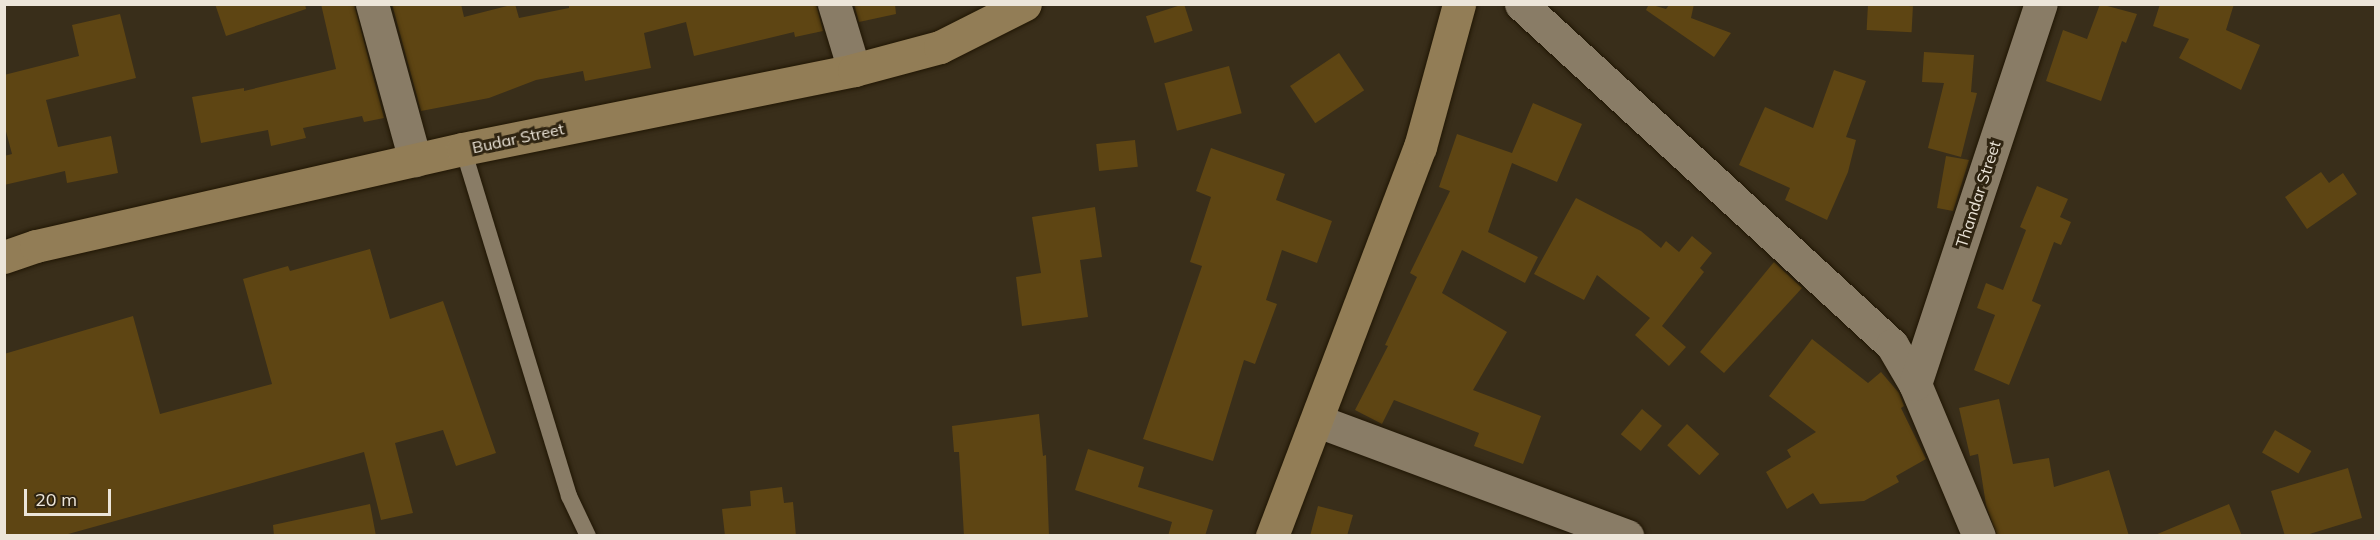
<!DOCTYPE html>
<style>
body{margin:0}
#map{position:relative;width:2380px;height:540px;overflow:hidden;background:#392e1a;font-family:Mulish,sans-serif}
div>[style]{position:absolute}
.building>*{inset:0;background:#5e4513;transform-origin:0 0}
.roads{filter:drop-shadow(0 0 2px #201604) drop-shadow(0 0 2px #201604)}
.lane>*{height:16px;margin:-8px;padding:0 8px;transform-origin:8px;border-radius:8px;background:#897c66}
.street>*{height:33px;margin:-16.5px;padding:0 16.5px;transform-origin:16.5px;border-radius:16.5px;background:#897c66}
.secondary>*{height:33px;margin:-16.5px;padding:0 16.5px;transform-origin:16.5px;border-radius:16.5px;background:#927d56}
span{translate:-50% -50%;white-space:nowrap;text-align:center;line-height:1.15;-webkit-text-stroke:6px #2f2411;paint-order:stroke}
.street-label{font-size:16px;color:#ece5d9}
.frame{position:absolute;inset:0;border:6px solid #ece5d9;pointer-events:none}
.scale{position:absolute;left:24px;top:489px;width:87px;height:27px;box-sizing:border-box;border:3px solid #ece5d9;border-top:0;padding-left:8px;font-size:18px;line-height:21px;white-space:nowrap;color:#ece5d9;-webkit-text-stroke:4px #2f2411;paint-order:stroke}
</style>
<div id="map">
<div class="building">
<i style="clip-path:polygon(215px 4px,305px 4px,306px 9px,226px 36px)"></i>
<i style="clip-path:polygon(321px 4px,354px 4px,384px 118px,364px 122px,362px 116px,303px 128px,306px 138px,271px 146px,268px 130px,201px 143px,192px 97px,244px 88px,244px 91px,336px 69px)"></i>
<i style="clip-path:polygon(392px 4px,461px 4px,464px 17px,515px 4px,519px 18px,569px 8px,569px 4px,816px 4px,823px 31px,795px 37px,794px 32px,694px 56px,686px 22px,644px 33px,651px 68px,585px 81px,583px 71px,536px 80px,489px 98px,421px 111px)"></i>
<i style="clip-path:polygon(854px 4px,895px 4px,896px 14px,859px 22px)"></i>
<i style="left:1184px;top:4px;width:28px;height:40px;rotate:72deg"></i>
<i style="clip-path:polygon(1649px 4px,1666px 9px,1670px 4px,1694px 4px,1691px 18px,1731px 33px,1714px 57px,1646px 10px)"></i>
<i style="left:1868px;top:4px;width:45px;height:26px;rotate:3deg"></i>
<i style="clip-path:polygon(2100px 4px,2137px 14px,2126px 43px,2122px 41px,2101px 101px,2046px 81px,2063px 30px,2087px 39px)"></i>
<i style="clip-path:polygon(2160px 4px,2234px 4px,2226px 30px,2260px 45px,2241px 90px,2179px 58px,2189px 39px,2153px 26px)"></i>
<i style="clip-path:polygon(120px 14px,136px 78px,46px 100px,58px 147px,111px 136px,118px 173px,67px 183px,65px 171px,4px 185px,4px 156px,12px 154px,4px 124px,4px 75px,79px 56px,72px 25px)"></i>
<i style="clip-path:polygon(1924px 52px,1974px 55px,1971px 92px,1977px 93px,1961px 157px,1928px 148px,1944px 83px,1922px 82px)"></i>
<i style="left:1339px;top:53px;width:45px;height:59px;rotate:56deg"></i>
<i style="left:1229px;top:66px;width:49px;height:67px;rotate:75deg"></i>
<i style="clip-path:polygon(1834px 70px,1866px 81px,1846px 137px,1856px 140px,1848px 172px,1827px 220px,1785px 200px,1790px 188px,1739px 165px,1765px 107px,1813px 128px)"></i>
<i style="clip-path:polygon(1533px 103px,1582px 124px,1557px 182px,1512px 163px,1488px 232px,1538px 257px,1525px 283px,1462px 250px,1442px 293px,1507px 332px,1473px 390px,1541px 416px,1523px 464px,1474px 446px,1479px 433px,1394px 400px,1382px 424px,1355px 410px,1388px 346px,1385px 345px,1417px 277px,1410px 273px,1450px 191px,1439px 187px,1457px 134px,1512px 153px)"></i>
<i style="left:1135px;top:140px;width:27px;height:39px;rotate:84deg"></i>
<i style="clip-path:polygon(1211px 148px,1285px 174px,1276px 200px,1332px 221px,1317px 263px,1282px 250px,1266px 300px,1277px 304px,1255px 364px,1244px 360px,1213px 461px,1143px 439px,1202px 266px,1190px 262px,1211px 197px,1196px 191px)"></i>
<i style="clip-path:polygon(1946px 156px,1969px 160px,1953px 211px,1937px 208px)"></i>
<i style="clip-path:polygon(2321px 172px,2329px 183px,2343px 173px,2357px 194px,2307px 229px,2285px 197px)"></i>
<i style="clip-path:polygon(2037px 186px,2068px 199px,2060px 217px,2071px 222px,2061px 245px,2054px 242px,2032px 301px,2041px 305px,2009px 385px,1974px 370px,1995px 315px,1977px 308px,1986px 283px,2003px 290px,2026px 230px,2020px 227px)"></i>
<i style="clip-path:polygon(1576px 198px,1641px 231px,1661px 248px,1666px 241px,1679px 252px,1692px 236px,1712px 253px,1700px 268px,1704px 272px,1662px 326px,1686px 347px,1669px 366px,1635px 335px,1650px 318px,1597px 275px,1584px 300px,1534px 274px)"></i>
<i style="clip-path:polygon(1095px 207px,1102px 257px,1080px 260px,1088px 317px,1022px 326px,1016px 277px,1041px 273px,1032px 217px)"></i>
<i style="clip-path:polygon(370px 249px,390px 319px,443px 301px,496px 453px,456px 466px,443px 430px,395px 443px,413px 513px,381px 520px,364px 452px,61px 536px,4px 536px,4px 354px,133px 316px,160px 414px,272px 384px,243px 279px,288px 266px,290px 271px)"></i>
<i style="clip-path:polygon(1774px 262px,1802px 288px,1724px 373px,1700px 352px)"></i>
<i style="clip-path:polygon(1812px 339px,1868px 383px,1881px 372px,1899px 393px,1904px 406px,1901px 408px,1926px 459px,1896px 476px,1899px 482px,1864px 501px,1820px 504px,1813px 493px,1787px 509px,1766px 472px,1791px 457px,1787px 450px,1816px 432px,1769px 396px)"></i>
<i style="clip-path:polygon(1999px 399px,2013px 464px,2049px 458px,2054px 487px,2109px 470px,2129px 536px,1997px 536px,1986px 505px,1978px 454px,1970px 456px,1959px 408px)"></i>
<i style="left:1642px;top:409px;width:26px;height:33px;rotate:40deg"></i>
<i style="clip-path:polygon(1039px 414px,1043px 456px,1046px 455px,1049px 536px,964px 536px,959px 452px,954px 452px,952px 426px)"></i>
<i style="left:1687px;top:424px;width:44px;height:29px;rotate:43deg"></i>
<i style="left:2275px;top:430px;width:42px;height:26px;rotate:30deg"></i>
<i style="clip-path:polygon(1088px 449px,1144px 467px,1138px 487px,1213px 510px,1205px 536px,1168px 536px,1172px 522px,1075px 490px)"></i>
<i style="clip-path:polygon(2348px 468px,2362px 518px,2303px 536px,2285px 536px,2271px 491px)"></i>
<i style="clip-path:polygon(782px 487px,784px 503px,793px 502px,796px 536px,725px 536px,722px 509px,751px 506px,750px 491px)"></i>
<i style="clip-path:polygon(370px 504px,376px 536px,274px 536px,273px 525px)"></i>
<i style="clip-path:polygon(2229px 504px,2242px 536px,2155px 536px,2155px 535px)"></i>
<i style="clip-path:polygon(1318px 506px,1353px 515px,1347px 536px,1310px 536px)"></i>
</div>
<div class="roads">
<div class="lane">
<i style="left:463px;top:149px;width:363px;rotate:73deg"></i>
<i style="left:569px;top:496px;width:44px;rotate:64.6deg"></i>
</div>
<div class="street">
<i style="left:372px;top:4px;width:162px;rotate:74.6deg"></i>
<i style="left:834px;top:4px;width:69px;rotate:73.1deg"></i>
<i style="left:1521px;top:4px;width:504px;rotate:42.59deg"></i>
<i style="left:1892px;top:345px;width:45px;rotate:59.5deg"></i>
<i style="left:1915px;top:384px;width:165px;rotate:67.2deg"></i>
<i style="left:1915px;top:384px;width:400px;rotate:-71.7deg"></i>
<i style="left:1318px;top:421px;width:330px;rotate:20.4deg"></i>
</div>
<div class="secondary">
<i style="left:4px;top:257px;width:34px;rotate:-19deg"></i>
<i style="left:36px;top:246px;width:438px;rotate:-12.8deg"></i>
<i style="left:463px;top:149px;width:399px;rotate:-11.4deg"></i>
<i style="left:854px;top:70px;width:89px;rotate:-15deg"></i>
<i style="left:940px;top:47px;width:95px;rotate:-26.8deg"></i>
<i style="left:1272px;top:536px;width:416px;rotate:-69.2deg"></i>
<i style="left:1420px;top:147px;width:148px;rotate:-74.7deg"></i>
</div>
</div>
<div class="street-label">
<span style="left:518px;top:138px;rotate:-12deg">Budar Street</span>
<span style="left:1978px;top:194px;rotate:-72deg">Thandar Street</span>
</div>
<div class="frame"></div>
<div class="scale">20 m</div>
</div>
